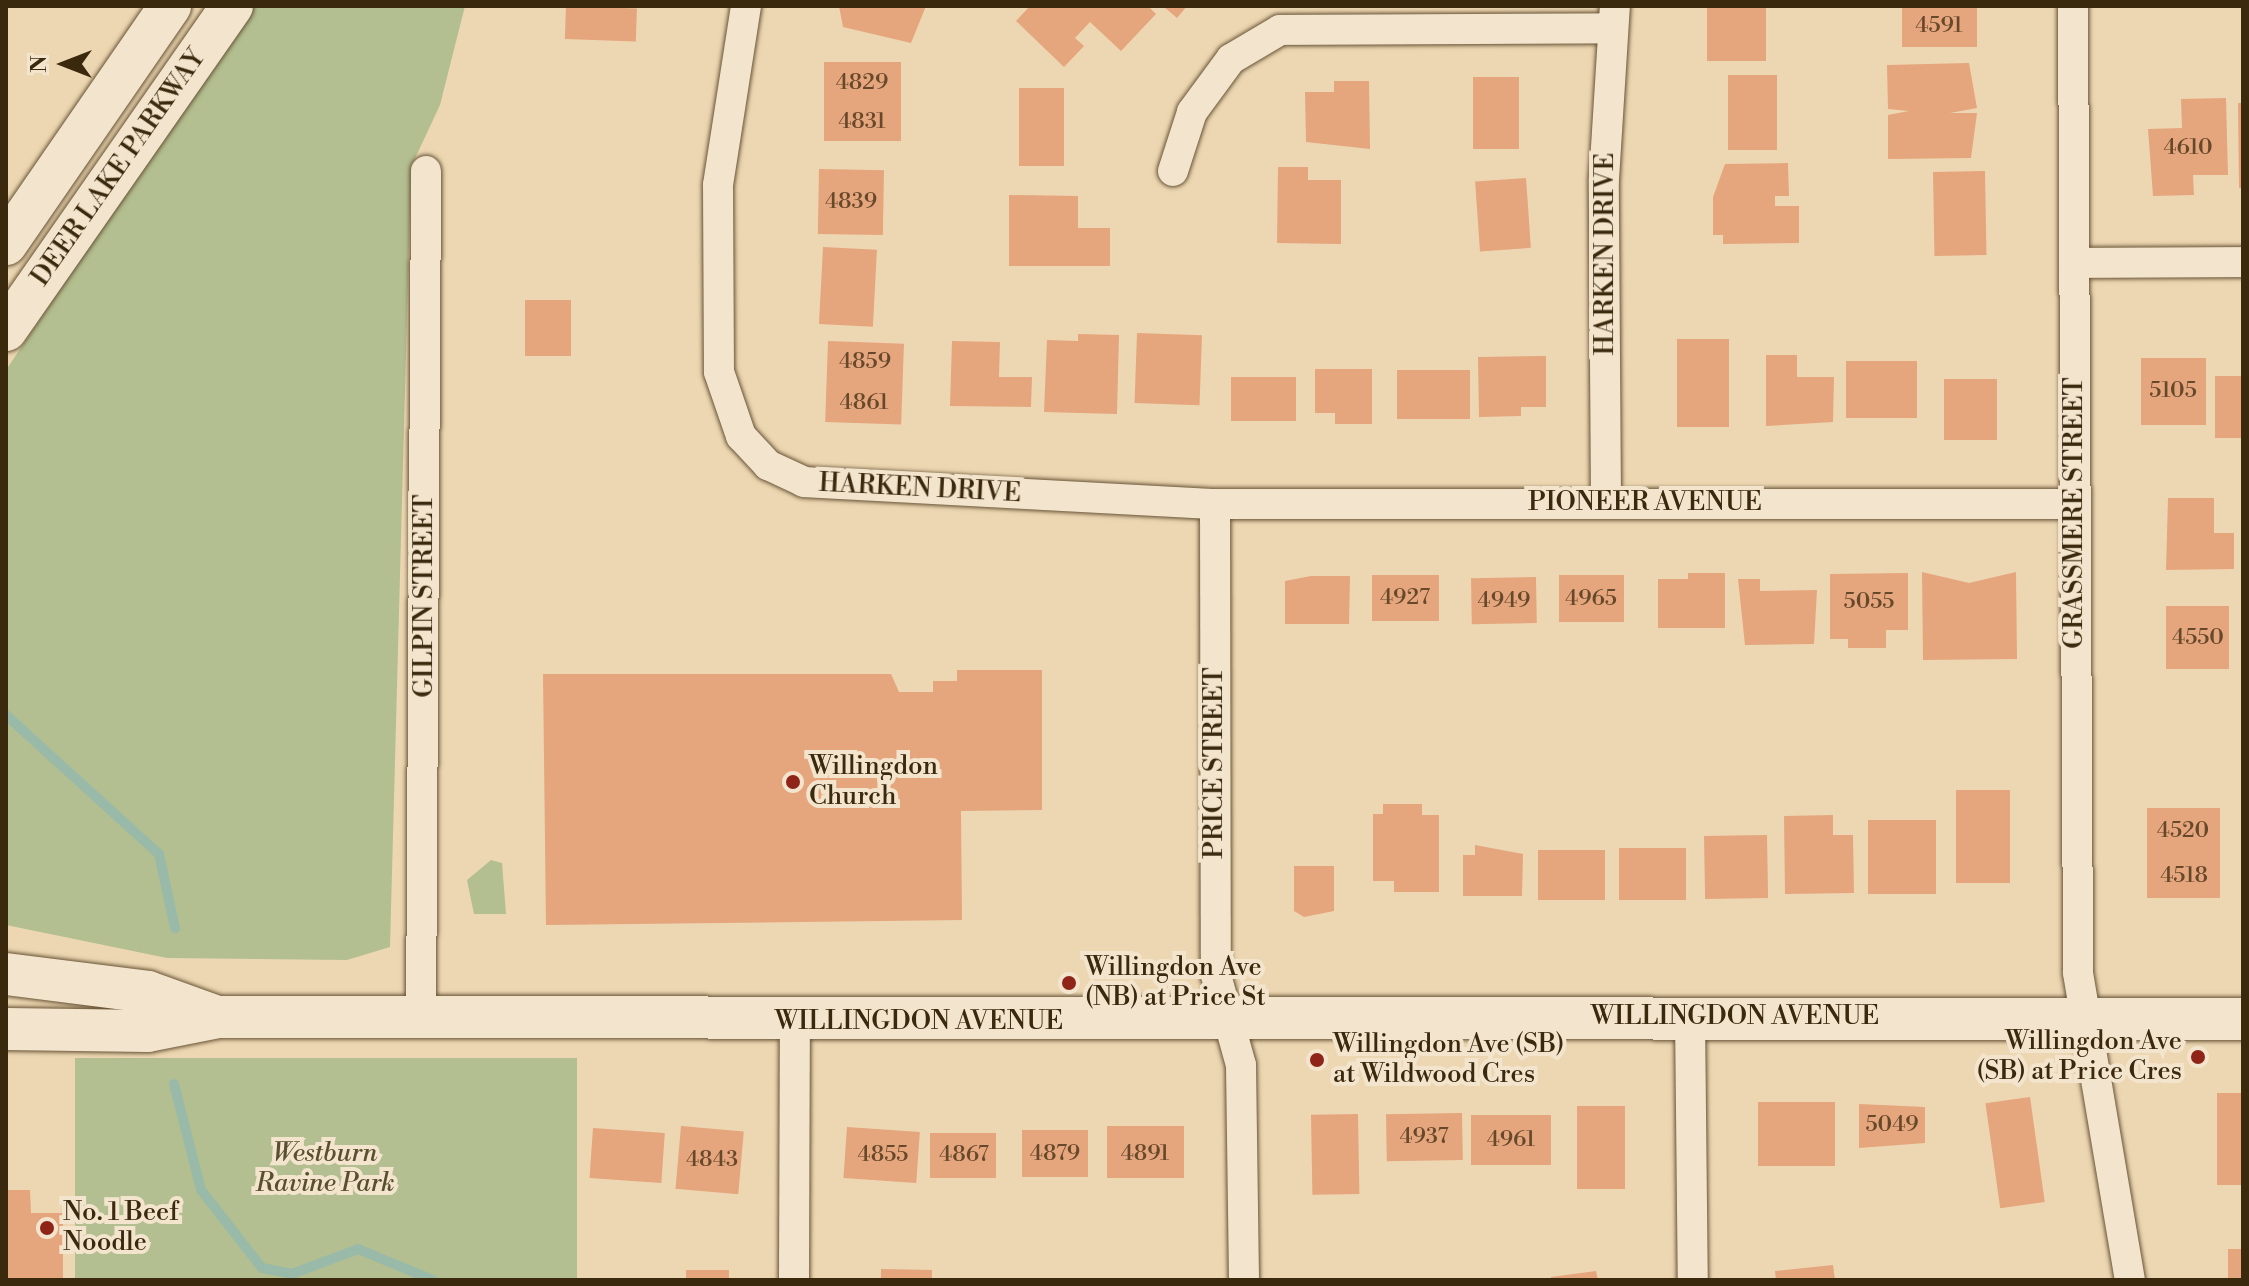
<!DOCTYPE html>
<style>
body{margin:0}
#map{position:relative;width:2249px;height:1286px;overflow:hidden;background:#edd7b2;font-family:"Libre Bodoni",serif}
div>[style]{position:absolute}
.green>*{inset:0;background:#b3bf90;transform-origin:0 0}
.stream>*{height:10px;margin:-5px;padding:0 5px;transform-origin:5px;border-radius:5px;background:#9abaa9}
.building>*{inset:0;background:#e5a57d;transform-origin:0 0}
.roads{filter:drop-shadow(0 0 2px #685437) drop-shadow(0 0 2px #685437)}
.street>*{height:30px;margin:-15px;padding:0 15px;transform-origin:15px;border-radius:15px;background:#f3e5cd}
.secondary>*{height:42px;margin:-21px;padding:0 21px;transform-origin:21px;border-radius:21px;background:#f3e5cd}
.dots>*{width:22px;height:22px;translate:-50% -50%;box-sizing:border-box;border:4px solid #f3e5cd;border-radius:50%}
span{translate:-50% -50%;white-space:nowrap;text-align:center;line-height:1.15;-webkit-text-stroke:8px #f3e5cd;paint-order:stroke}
.number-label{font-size:22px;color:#66482a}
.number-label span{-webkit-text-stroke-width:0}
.street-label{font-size:26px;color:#3b290e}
.poi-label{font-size:26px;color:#3b290e}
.left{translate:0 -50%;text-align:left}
.right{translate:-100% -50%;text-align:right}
.park-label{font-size:26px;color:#594e2e;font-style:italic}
.frame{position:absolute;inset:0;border:8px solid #3b290e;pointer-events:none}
.north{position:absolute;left:24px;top:24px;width:80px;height:80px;-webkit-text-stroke:6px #f3e5cd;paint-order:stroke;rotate:270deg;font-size:22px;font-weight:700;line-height:32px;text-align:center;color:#3b290e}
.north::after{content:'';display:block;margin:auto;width:28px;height:36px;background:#3b290e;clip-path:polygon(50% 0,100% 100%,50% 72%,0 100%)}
</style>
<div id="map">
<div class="green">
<i style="clip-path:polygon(249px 6px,465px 6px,440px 105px,411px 167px,390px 947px,347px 960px,167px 958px,6px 925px,6px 370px)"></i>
<i style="clip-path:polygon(491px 860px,502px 863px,506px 914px,474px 914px,467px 880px)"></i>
<i style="left:75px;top:1058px;width:502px;height:222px"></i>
</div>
<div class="stream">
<i style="left:6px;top:715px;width:207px;rotate:42.3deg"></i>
<i style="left:159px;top:854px;width:76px;rotate:77.8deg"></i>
<i style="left:174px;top:1084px;width:109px;rotate:75.7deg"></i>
<i style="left:201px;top:1190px;width:99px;rotate:52deg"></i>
<i style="left:262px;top:1268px;width:31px;rotate:11deg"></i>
<i style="left:292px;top:1274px;width:71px;rotate:-20.7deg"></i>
<i style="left:358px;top:1249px;width:81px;rotate:22.5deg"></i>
</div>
<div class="building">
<i style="left:566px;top:6px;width:71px;height:33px;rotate:2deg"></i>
<i style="clip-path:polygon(839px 6px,926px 6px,911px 43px,843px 27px)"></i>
<i style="clip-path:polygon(1030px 6px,1148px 6px,1156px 14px,1121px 51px,1090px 22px,1075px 38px,1084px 46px,1064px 67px,1016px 21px)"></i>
<i style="clip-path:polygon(1163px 6px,1187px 6px,1177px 18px)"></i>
<i style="left:1707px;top:6px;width:59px;height:55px"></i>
<i style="left:1902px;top:6px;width:75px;height:41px"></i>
<i style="left:901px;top:62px;width:79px;height:77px;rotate:90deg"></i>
<i style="clip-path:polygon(1969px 63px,1977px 108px,1950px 113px,1977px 113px,1971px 158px,1888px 159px,1888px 115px,1909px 111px,1888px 109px,1887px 65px)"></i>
<i style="left:1728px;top:75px;width:49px;height:75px"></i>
<i style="left:1473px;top:77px;width:46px;height:72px"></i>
<i style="clip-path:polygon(1334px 81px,1369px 81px,1370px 149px,1306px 142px,1305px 92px,1334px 92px)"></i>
<i style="left:1019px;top:88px;width:45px;height:78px"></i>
<i style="clip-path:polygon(2226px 98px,2228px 175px,2193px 175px,2194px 195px,2153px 196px,2148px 129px,2182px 128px,2181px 99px)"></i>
<i style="clip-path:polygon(2238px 103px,2243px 103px,2243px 188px,2239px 188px)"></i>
<i style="clip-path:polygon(1788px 163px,1789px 196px,1775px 196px,1775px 206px,1799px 206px,1799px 243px,1723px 244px,1723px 235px,1713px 235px,1713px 197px,1725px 164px)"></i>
<i style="clip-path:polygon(1278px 167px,1308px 167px,1308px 180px,1341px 180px,1341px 244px,1277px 243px)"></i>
<i style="left:819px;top:169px;width:65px;height:65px;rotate:1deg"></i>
<i style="left:1985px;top:171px;width:84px;height:52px;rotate:89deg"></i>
<i style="left:1526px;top:178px;width:70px;height:51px;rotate:86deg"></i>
<i style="clip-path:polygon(1009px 195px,1078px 196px,1078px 228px,1110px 228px,1110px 266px,1009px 266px)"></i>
<i style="left:823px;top:247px;width:54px;height:77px;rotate:3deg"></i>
<i style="left:525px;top:300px;width:46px;height:56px"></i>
<i style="left:1137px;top:333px;width:65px;height:70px;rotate:2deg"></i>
<i style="clip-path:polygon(1078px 334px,1119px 335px,1117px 414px,1044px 412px,1047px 340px,1078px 341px)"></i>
<i style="left:1677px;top:339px;width:52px;height:88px"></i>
<i style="left:828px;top:341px;width:76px;height:81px;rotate:2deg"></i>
<i style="clip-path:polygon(952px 341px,1000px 342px,999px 377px,1032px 377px,1031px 407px,950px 406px)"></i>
<i style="clip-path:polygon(1766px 355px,1797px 355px,1797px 377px,1834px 377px,1833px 422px,1766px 426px)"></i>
<i style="clip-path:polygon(1546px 356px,1546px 407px,1521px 407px,1521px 416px,1479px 417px,1478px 357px)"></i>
<i style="left:2141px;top:358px;width:65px;height:67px"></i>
<i style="left:1846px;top:361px;width:71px;height:57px"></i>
<i style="clip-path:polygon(1315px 369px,1372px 369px,1372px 424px,1335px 424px,1335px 413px,1315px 413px)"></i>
<i style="left:1470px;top:370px;width:49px;height:73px;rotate:90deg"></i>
<i style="left:2243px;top:376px;width:62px;height:28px;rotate:90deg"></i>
<i style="left:1296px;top:377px;width:44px;height:65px;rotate:90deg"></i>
<i style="left:1944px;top:379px;width:53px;height:61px"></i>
<i style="clip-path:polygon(2168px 498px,2214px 498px,2214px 533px,2234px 533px,2234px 569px,2166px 570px)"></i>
<i style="clip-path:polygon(1922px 572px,1969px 583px,2016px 572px,2017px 659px,1923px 660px)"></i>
<i style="clip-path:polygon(1688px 573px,1725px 573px,1725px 628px,1658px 628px,1658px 579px,1688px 579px)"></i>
<i style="clip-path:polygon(1908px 573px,1908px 630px,1886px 630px,1886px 648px,1848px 648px,1848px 639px,1830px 639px,1830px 574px)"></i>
<i style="left:1372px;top:575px;width:67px;height:46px"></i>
<i style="left:1559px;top:575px;width:65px;height:47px"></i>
<i style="clip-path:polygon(1311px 576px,1350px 576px,1349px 624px,1285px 624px,1285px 581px)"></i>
<i style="left:1536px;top:577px;width:46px;height:65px;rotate:89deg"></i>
<i style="clip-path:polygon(1738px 579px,1760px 579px,1760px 591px,1817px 590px,1814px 644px,1745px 645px)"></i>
<i style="left:2166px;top:606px;width:63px;height:63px"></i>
<i style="clip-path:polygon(957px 670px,1042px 670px,1042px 810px,961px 811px,962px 920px,546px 925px,543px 674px,891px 674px,899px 692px,933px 692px,933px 681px,957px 681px)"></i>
<i style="left:1956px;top:790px;width:54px;height:93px"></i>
<i style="clip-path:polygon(1383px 804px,1422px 804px,1422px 815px,1439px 815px,1439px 892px,1394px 892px,1394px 881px,1373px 881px,1373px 814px,1383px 814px)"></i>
<i style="left:2220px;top:808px;width:90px;height:73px;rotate:90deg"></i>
<i style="clip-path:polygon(1833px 815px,1833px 835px,1853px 835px,1854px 893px,1785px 894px,1784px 816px)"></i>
<i style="left:1868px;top:820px;width:68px;height:74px"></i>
<i style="left:1767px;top:835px;width:63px;height:63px;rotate:89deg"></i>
<i style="clip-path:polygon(1475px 845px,1523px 854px,1522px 896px,1463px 896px,1463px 855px,1475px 855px)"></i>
<i style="left:1619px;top:848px;width:67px;height:52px"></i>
<i style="left:1605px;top:850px;width:50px;height:67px;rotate:90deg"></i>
<i style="clip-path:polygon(1294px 866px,1334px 866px,1334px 911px,1304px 917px,1294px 911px)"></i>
<i style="left:2217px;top:1093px;width:26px;height:92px"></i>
<i style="left:2030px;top:1097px;width:106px;height:45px;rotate:82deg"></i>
<i style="left:1835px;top:1102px;width:64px;height:77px;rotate:90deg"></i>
<i style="clip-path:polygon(1859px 1104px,1925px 1107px,1925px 1143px,1859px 1148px)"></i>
<i style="left:1577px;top:1106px;width:48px;height:83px"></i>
<i style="left:1462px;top:1113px;width:47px;height:76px;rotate:89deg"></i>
<i style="left:1358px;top:1114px;width:80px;height:47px;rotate:89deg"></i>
<i style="left:1471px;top:1115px;width:80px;height:50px"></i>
<i style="left:681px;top:1126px;width:63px;height:63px;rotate:5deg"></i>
<i style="left:1184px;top:1126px;width:52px;height:77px;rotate:90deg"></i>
<i style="left:847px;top:1127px;width:73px;height:51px;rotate:4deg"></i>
<i style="left:593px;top:1128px;width:72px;height:50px;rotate:4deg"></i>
<i style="left:1088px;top:1130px;width:47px;height:66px;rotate:90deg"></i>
<i style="left:930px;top:1133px;width:66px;height:45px"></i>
<i style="clip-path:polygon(6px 1190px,30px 1190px,31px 1213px,63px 1213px,63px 1280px,6px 1280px)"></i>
<i style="left:2228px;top:1249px;width:15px;height:31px"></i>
<i style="clip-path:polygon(1833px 1265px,1835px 1280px,1776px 1280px,1775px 1271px)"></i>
<i style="left:881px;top:1269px;width:51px;height:11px;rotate:1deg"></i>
<i style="left:686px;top:1270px;width:43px;height:10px"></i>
<i style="clip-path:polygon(1596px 1271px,1598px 1280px,1551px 1280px,1551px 1277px)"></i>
</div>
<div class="roads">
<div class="street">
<i style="left:746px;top:6px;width:181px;rotate:98.9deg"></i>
<i style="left:718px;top:185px;width:187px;rotate:89.7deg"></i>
<i style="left:719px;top:372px;width:68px;rotate:71deg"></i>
<i style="left:741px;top:436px;width:40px;rotate:47deg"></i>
<i style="left:768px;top:465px;width:40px;rotate:25deg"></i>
<i style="left:804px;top:482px;width:412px;rotate:3.1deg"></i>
<i style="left:1215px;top:504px;width:859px"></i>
<i style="left:2073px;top:6px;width:967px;rotate:89.7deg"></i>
<i style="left:2078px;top:973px;width:311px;rotate:80.4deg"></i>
<i style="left:1173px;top:171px;width:62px;rotate:-72.1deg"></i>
<i style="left:1192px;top:112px;width:66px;rotate:-53.7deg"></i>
<i style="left:1231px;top:59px;width:57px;rotate:-30.6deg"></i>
<i style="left:1280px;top:30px;width:333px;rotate:-0.3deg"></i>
<i style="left:2076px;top:263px;width:167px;rotate:-0.3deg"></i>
<i style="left:1606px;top:502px;width:323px;rotate:-90.4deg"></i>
<i style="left:1604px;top:179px;width:173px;rotate:-86.4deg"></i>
<i style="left:1215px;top:504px;width:471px;rotate:89.9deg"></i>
<i style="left:1216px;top:975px;width:93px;rotate:74.5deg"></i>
<i style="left:1241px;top:1065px;width:215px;rotate:89.2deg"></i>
<i style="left:1690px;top:1015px;width:265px;rotate:89.4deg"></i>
<i style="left:421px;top:1022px;width:851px;rotate:-89.66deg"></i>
<i style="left:794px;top:1280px;width:258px;rotate:-89.8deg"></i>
</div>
<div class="secondary">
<i style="left:6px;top:244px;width:289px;rotate:-55.4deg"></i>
<i style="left:6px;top:330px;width:395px;rotate:-55.1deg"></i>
<i style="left:6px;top:974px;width:143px;rotate:7.2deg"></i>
<i style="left:148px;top:992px;width:73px;rotate:19.9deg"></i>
<i style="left:6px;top:1029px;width:142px;rotate:0.8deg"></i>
<i style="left:148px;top:1031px;width:71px;rotate:-11.3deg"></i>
<i style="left:218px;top:1017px;width:2025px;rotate:0.06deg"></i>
</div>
</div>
<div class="dots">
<i style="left:793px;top:782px;background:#8f2418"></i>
<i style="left:1069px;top:983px;background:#8f2418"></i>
<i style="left:2198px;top:1057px;background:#8f2418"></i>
<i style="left:1317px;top:1060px;background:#8f2418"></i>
<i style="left:47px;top:1228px;background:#8f2418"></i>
</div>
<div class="number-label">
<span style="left:1939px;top:26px">4591</span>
<span style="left:862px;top:83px">4829</span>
<span style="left:862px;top:122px">4831</span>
<span style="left:2188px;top:148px">4610</span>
<span style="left:851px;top:202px">4839</span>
<span style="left:865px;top:362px">4859</span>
<span style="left:2173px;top:391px">5105</span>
<span style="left:864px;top:403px">4861</span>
<span style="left:1405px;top:598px">4927</span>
<span style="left:1591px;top:599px">4965</span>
<span style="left:1504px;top:601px">4949</span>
<span style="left:1869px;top:602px">5055</span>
<span style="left:2198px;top:638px">4550</span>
<span style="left:2183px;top:831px">4520</span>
<span style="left:2184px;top:876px">4518</span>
<span style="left:1892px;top:1125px">5049</span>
<span style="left:1424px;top:1137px">4937</span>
<span style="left:1511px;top:1140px">4961</span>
<span style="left:1055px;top:1154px">4879</span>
<span style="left:1145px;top:1154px">4891</span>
<span style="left:883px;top:1155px">4855</span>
<span style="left:964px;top:1155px">4867</span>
<span style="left:712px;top:1160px">4843</span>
</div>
<div class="street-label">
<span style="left:119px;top:168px;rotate:-55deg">DEER LAKE PARKWAY</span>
<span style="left:1606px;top:254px;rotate:-90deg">HARKEN DRIVE</span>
<span style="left:920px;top:489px;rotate:3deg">HARKEN DRIVE</span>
<span style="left:1645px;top:503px">PIONEER AVENUE</span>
<span style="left:2075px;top:513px;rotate:-90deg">GRASSMERE STREET</span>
<span style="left:425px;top:596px;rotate:-90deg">GILPIN STREET</span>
<span style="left:1215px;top:763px;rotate:-90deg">PRICE STREET</span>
<span style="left:1735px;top:1017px">WILLINGDON AVENUE</span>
<span style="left:919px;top:1022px">WILLINGDON AVENUE</span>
</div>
<div class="poi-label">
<span class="left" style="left:809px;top:782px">Willingdon<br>Church</span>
<span class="left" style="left:1085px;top:983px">Willingdon Ave<br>(NB) at Price St</span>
<span class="right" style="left:2182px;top:1057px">Willingdon Ave<br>(SB) at Price Cres</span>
<span class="left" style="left:1333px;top:1060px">Willingdon Ave (SB)<br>at Wildwood Cres</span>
<span class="left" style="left:63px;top:1228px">No. 1 Beef<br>Noodle</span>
</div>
<div class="park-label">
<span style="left:325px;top:1169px">Westburn<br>Ravine Park</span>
</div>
<div class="frame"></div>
<div class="north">N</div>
</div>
